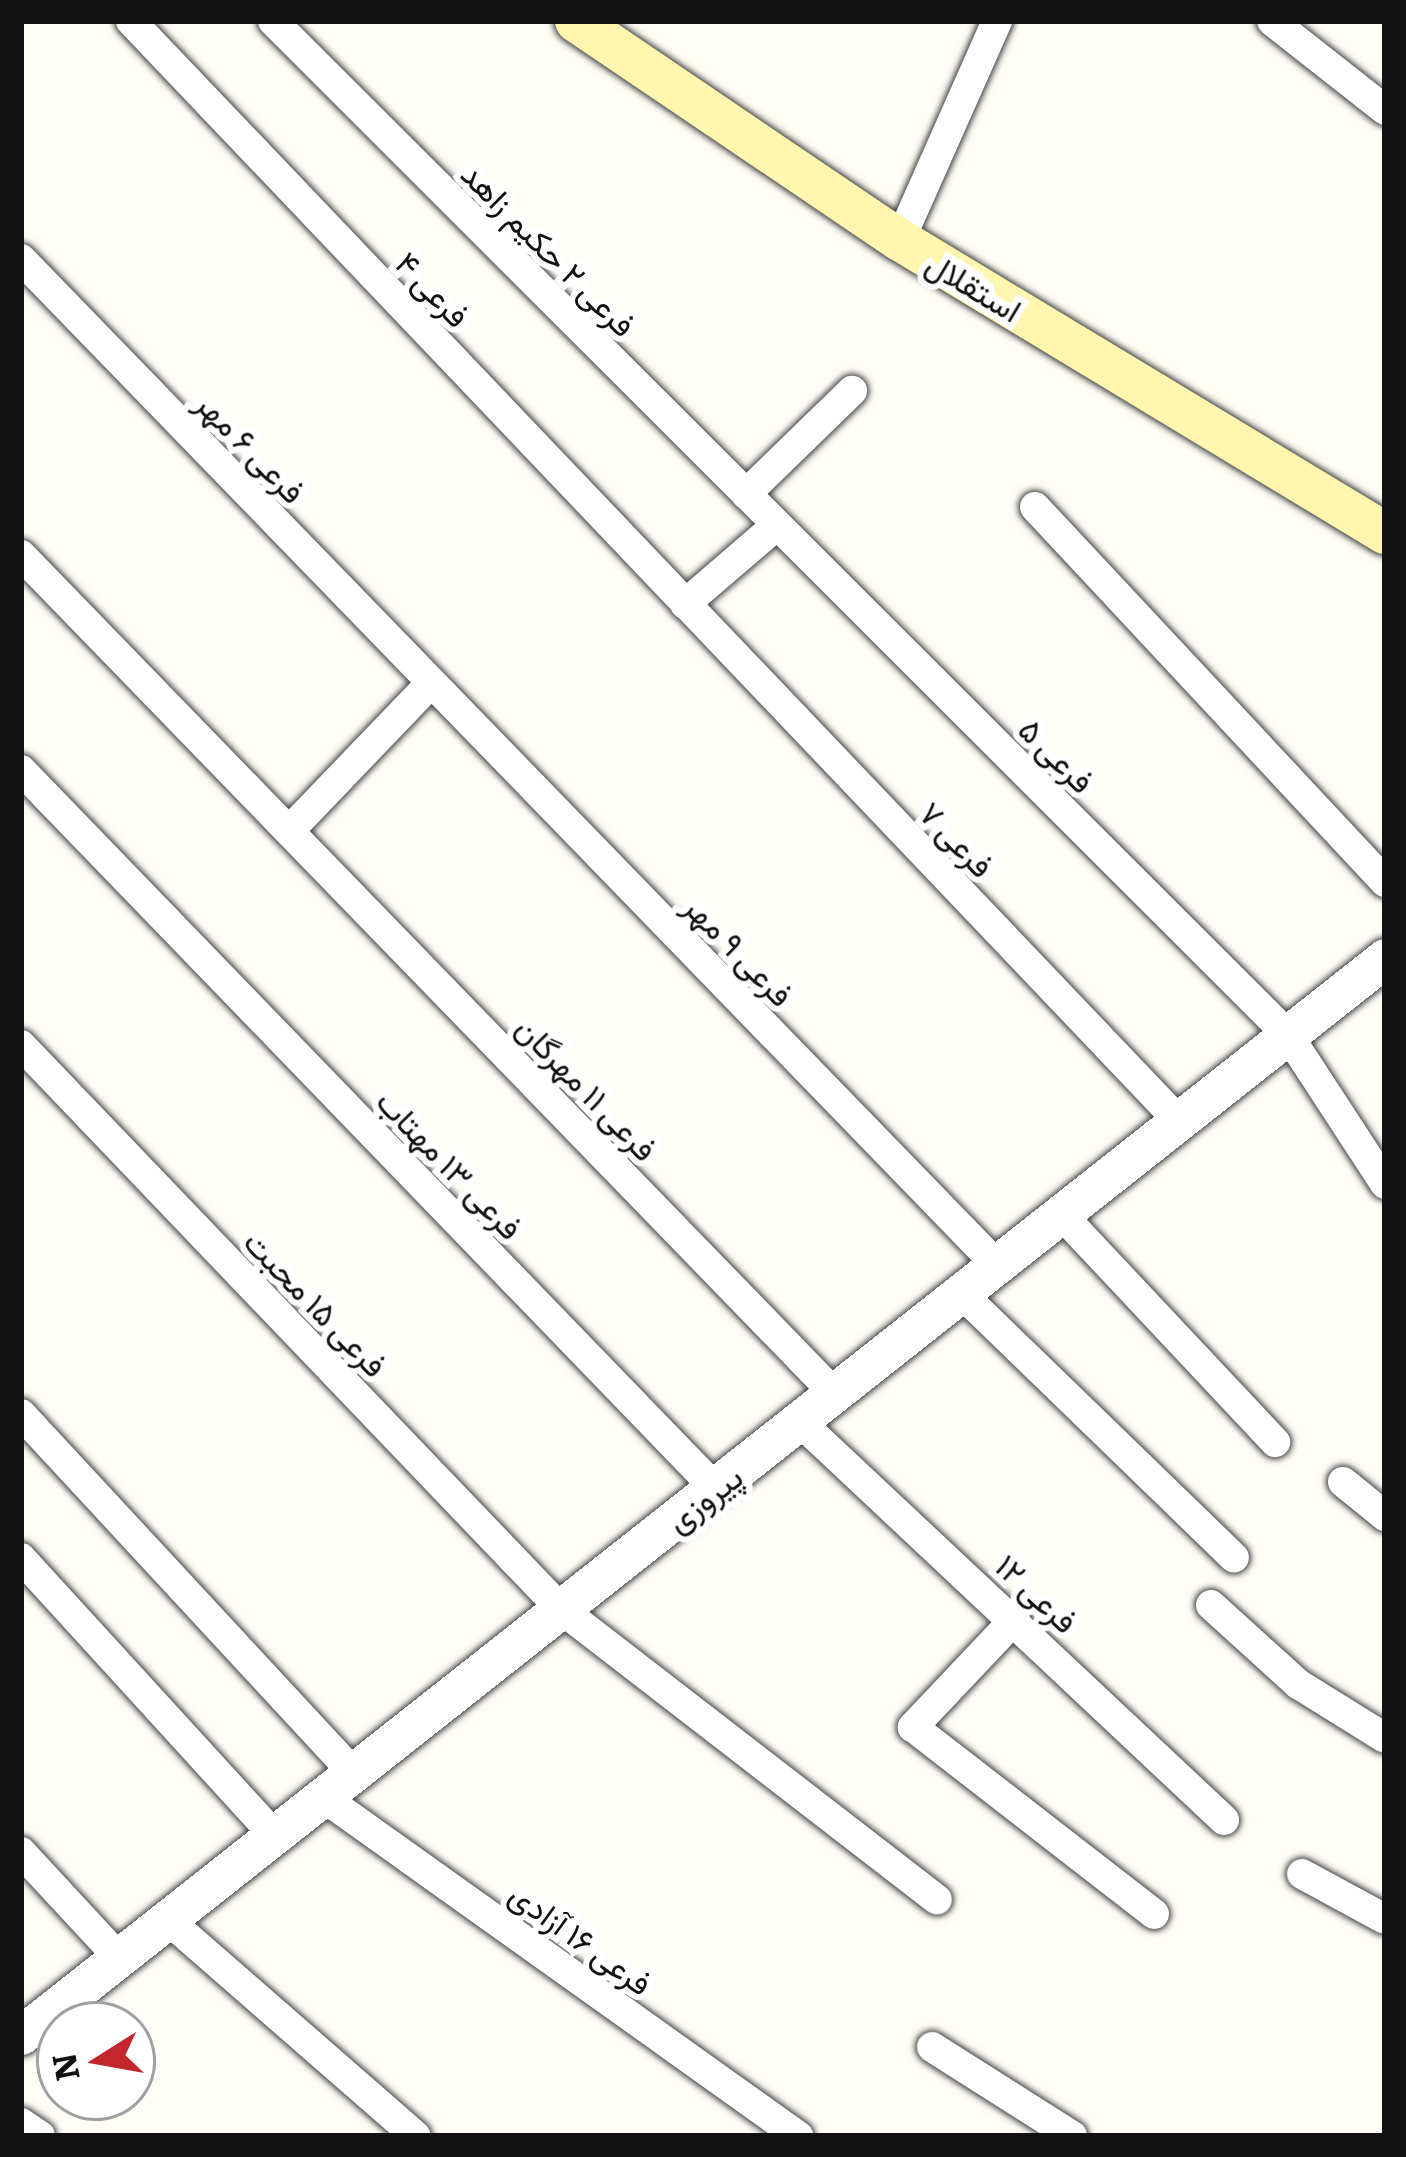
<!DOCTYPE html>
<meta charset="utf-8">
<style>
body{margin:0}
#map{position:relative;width:1406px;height:2157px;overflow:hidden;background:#fffdf5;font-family:Literata,Vazirmatn,serif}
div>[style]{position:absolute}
.roads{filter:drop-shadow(0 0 3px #444) drop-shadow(0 0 3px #444)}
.minor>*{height:30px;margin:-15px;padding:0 15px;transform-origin:15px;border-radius:15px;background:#fff}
.tertiary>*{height:39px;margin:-19.5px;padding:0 19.5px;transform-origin:19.5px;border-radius:19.5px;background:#fff}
.secondary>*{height:42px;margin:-21px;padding:0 21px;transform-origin:21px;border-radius:21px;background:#fff6b0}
span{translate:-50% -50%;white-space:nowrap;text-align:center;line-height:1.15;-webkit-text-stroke:12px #fff;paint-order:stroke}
.street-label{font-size:33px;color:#111}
.frame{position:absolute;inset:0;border:24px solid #111;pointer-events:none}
.north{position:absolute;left:36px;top:2001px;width:120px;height:120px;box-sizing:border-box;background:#fff;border:3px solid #a0a0a0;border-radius:50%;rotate:259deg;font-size:33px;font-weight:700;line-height:48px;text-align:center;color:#111}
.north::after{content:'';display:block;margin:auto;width:42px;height:54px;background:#c4262e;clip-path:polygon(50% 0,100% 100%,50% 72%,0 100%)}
</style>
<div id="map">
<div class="roads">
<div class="minor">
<i style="left:131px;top:21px;width:1519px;rotate:46.39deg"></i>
<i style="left:273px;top:21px;width:1435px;rotate:44.97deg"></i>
<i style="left:1288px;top:1035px;width:178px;rotate:56.9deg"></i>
<i style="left:1272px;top:21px;width:144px;rotate:38.2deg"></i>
<i style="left:900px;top:240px;width:240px;rotate:-66.1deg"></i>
<i style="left:21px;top:259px;width:1402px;rotate:45.87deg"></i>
<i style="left:746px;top:494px;width:148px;rotate:-44.2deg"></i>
<i style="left:1035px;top:507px;width:513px;rotate:46.97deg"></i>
<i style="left:21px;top:555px;width:1168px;rotate:45.87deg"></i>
<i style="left:685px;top:604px;width:121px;rotate:-40.7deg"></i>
<i style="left:21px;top:770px;width:999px;rotate:45.97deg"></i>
<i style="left:289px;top:831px;width:205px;rotate:-46.2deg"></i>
<i style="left:21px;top:1045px;width:781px;rotate:46.25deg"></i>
<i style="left:561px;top:1609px;width:475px;rotate:37.7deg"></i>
<i style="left:1061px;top:1214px;width:313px;rotate:46.8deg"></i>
<i style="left:961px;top:1293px;width:380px;rotate:44.1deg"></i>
<i style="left:21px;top:1414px;width:489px;rotate:47.2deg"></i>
<i style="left:799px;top:1421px;width:583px;rotate:43.19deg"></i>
<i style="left:1343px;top:1482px;width:54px;rotate:39deg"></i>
<i style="left:21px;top:1558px;width:375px;rotate:47.6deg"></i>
<i style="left:1211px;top:1605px;width:118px;rotate:42.2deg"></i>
<i style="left:1298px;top:1684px;width:102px;rotate:31.8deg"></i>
<i style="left:1015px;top:1619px;width:149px;rotate:133.4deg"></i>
<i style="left:913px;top:1727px;width:305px;rotate:37.8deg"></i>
<i style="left:323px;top:1797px;width:584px;rotate:35.51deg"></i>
<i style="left:21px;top:1852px;width:144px;rotate:47.2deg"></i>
<i style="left:1302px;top:1874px;width:94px;rotate:28.5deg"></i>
<i style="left:167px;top:1919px;width:330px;rotate:41.1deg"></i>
<i style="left:932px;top:2047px;width:166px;rotate:32.4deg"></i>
<i style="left:21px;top:2123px;width:23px;rotate:34deg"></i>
</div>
<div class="tertiary">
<i style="left:21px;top:2035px;width:1738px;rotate:-38.29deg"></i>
</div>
<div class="secondary">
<i style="left:576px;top:21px;width:391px;rotate:34.1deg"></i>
<i style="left:900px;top:240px;width:567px;rotate:31.14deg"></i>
</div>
</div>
<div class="street-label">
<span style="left:550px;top:248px;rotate:45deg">فرعی ۲ حکیم زاهد</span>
<span style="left:975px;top:285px;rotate:31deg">استقلال</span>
<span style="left:434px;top:288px;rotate:46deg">فرعی ۴</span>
<span style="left:252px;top:446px;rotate:46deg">فرعی ۶ مهر</span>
<span style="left:1058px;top:754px;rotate:45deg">فرعی ۵</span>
<span style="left:958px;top:838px;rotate:46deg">فرعی ۷</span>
<span style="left:740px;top:949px;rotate:46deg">فرعی ۹ مهر</span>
<span style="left:588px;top:1087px;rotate:46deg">فرعی ۱۱ مهرگان</span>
<span style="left:451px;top:1163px;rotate:46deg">فرعی ۱۳ مهتاب</span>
<span style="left:317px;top:1302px;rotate:46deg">فرعی ۱۵ محبت</span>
<span style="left:703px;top:1497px;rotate:-38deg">پیروزی</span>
<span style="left:1038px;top:1592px;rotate:43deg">فرعی ۱۲</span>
<span style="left:582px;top:1937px;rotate:36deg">فرعی ۱۶ آزادی</span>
</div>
<div class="frame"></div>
<div class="north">N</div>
</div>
